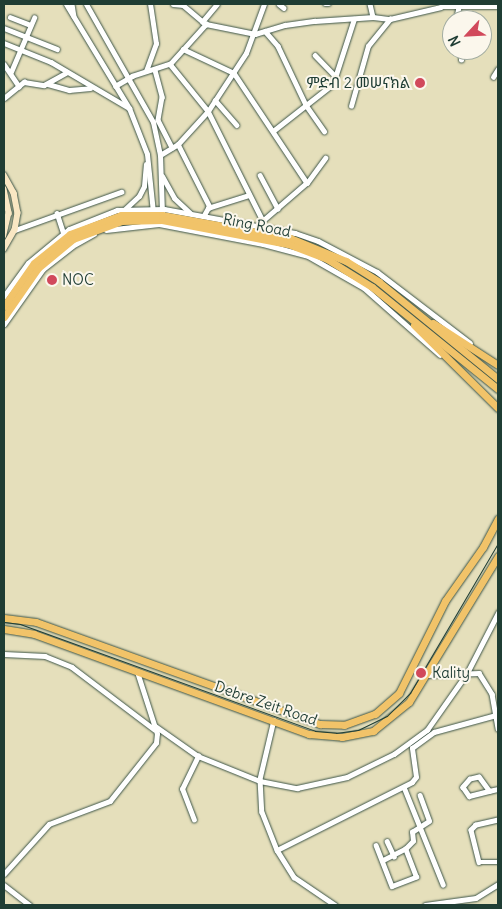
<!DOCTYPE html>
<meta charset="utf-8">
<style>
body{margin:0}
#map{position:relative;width:502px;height:909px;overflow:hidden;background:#e5dfbb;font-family:Delius,"Noto Sans Ethiopic",sans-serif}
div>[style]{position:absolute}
.roads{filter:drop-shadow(0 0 1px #3d5548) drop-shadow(0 0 1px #3d5548)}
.minor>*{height:4.5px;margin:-2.25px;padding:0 2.25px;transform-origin:2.25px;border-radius:2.25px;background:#fff}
.tertiary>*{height:5px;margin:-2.5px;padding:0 2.5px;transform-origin:2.5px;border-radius:2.5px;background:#fff}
.secondary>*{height:5.5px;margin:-2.75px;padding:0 2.75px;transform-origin:2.75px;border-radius:2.75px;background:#f9e7c3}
.primary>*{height:7px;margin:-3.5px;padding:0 3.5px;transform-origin:3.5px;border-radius:3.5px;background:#f1c369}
.trunk>*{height:7px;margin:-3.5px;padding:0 3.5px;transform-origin:3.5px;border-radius:3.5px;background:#f1c369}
.tram>*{height:1px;margin:-0.5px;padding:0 0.5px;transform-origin:0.5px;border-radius:0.5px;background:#1f3d34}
.dots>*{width:14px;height:14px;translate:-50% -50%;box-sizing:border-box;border:2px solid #fbf7ec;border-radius:50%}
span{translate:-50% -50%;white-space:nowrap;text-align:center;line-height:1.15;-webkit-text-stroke:4px #fbf7ec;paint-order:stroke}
.poi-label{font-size:15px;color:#1f3d34}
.right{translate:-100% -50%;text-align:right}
.left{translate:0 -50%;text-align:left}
.street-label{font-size:15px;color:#1f3d34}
.frame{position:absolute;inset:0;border:5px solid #1f3d34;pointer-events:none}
.north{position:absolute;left:442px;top:10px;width:50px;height:50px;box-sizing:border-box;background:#fbf7ec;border:1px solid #a3ada2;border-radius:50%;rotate:245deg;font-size:14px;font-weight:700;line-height:20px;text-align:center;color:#1f3d34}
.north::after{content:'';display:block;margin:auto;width:18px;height:22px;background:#d1495b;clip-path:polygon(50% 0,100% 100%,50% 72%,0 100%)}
</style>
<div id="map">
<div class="roads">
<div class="minor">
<i style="left:72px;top:4px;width:12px;rotate:81deg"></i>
<i style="left:173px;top:4px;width:10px;rotate:6deg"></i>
<i style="left:183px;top:5px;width:30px;rotate:40deg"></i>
<i style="left:206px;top:24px;width:50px;rotate:11.5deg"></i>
<i style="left:255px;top:34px;width:31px;rotate:-17deg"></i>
<i style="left:285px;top:25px;width:30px;rotate:-8deg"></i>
<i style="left:315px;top:21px;width:58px;rotate:-3.9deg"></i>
<i style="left:373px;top:17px;width:17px;rotate:7deg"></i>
<i style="left:390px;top:19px;width:52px;rotate:-13.2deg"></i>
<i style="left:441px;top:7px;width:57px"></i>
<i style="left:279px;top:4px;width:6px;rotate:39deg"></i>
<i style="left:325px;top:4px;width:4px"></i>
<i style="left:370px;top:4px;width:13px;rotate:77deg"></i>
<i style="left:10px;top:17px;width:22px;rotate:21deg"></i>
<i style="left:456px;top:20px;width:15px;rotate:-79deg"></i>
<i style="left:202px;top:22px;width:23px;rotate:-50deg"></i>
<i style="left:4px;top:28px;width:57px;rotate:21.6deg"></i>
<i style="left:265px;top:31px;width:20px;rotate:49deg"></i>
<i style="left:278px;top:46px;width:65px;rotate:64.6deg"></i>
<i style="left:306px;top:105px;width:32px;rotate:55deg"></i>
<i style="left:4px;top:43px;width:51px;rotate:22deg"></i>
<i style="left:51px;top:62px;width:91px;rotate:30.5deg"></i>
<i style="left:183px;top:49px;width:56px;rotate:25.2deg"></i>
<i style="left:234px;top:73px;width:132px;rotate:56.4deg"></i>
<i style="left:307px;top:183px;width:58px;rotate:139.2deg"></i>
<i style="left:263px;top:221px;width:5px;rotate:112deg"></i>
<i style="left:315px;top:55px;width:30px;rotate:46deg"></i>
<i style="left:461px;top:60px;width:10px;rotate:-90deg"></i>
<i style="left:4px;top:64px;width:27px;rotate:56deg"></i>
<i style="left:170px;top:64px;width:60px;rotate:51deg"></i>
<i style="left:208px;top:111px;width:123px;rotate:63.4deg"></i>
<i style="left:155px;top:70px;width:28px;rotate:75deg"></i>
<i style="left:162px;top:97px;width:23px;rotate:100deg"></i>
<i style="left:158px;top:120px;width:31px;rotate:63deg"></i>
<i style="left:146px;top:71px;width:29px;rotate:-70deg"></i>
<i style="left:156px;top:44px;width:40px;rotate:-98.5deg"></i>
<i style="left:11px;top:72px;width:59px;rotate:-66.9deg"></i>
<i style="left:493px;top:77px;width:9px;rotate:-58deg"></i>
<i style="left:48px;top:84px;width:22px;rotate:16deg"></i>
<i style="left:69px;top:90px;width:21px;rotate:-5deg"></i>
<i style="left:115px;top:86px;width:20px;rotate:-30deg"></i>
<i style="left:132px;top:76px;width:40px;rotate:-18deg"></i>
<i style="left:170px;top:64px;width:54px;rotate:-48deg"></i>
<i style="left:4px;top:98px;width:26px;rotate:-39deg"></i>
<i style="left:24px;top:82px;width:20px;rotate:9deg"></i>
<i style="left:44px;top:85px;width:25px;rotate:-29deg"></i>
<i style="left:215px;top:100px;width:33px;rotate:49deg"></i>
<i style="left:351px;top:106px;width:62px;rotate:-74.2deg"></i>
<i style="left:368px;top:46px;width:35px;rotate:-51deg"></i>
<i style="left:273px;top:131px;width:76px;rotate:-38.1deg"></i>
<i style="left:333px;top:84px;width:68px;rotate:-72.1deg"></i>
<i style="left:178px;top:144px;width:71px;rotate:63.1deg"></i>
<i style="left:260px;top:175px;width:38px;rotate:62deg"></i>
<i style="left:307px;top:183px;width:31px;rotate:-54deg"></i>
<i style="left:57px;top:213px;width:20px;rotate:72deg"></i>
<i style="left:204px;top:215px;width:8px;rotate:-60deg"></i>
<i style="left:208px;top:208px;width:43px;rotate:-17.6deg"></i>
<i style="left:15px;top:230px;width:113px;rotate:-19.7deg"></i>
<i style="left:4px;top:654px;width:41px;rotate:2.8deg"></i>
<i style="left:45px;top:656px;width:29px;rotate:22deg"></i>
<i style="left:72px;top:667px;width:103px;rotate:37.1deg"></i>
<i style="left:427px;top:675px;width:52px;rotate:-2.2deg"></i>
<i style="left:479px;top:673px;width:25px;rotate:58deg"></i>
<i style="left:492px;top:694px;width:35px;rotate:80deg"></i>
<i style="left:274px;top:720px;width:61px;rotate:103.3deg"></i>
<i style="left:260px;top:779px;width:33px;rotate:87deg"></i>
<i style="left:262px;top:812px;width:41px;rotate:68.5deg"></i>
<i style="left:277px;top:850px;width:32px;rotate:58deg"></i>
<i style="left:294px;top:877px;width:50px;rotate:34.3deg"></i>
<i style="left:154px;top:725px;width:54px;rotate:35.2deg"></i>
<i style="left:198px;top:756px;width:67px;rotate:22deg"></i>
<i style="left:260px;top:781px;width:38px;rotate:11deg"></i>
<i style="left:297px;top:788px;width:51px;rotate:-12.4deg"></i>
<i style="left:347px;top:777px;width:52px;rotate:-26.1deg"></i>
<i style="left:394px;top:754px;width:41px;rotate:-36deg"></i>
<i style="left:427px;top:730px;width:70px;rotate:-54.9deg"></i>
<i style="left:467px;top:673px;width:68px;rotate:-62.7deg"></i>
<i style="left:404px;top:787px;width:105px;rotate:68.1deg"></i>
<i style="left:489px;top:791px;width:17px;rotate:-126deg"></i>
<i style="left:479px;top:777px;width:9px;rotate:167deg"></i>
<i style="left:470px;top:779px;width:11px;rotate:131deg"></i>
<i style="left:463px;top:787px;width:11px;rotate:56deg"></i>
<i style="left:469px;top:796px;width:21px;rotate:-14deg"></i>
<i style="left:489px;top:791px;width:9px;rotate:-13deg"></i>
<i style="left:194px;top:820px;width:33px;rotate:-111deg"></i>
<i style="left:182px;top:789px;width:37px;rotate:-64deg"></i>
<i style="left:498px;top:820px;width:23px;rotate:167deg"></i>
<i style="left:476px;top:825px;width:7px;rotate:135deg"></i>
<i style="left:471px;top:830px;width:33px;rotate:76deg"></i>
<i style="left:479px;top:862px;width:19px"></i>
<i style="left:387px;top:841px;width:17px;rotate:65deg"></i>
<i style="left:376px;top:845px;width:44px;rotate:68.7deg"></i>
<i style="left:392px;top:886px;width:26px;rotate:-21deg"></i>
<i style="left:416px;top:877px;width:30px;rotate:-111deg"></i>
<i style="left:405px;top:849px;width:11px;rotate:-45deg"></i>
<i style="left:413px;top:841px;width:9px;rotate:-96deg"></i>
<i style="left:412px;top:832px;width:20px;rotate:-33deg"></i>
<i style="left:429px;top:821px;width:27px;rotate:-110deg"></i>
<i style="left:277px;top:850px;width:151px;rotate:-26.7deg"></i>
<i style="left:412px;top:782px;width:6px;rotate:-51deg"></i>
<i style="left:416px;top:777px;width:29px;rotate:-98deg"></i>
<i style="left:412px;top:748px;width:27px;rotate:-36deg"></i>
<i style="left:434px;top:732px;width:64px;rotate:-15.3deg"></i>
<i style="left:383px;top:860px;width:25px;rotate:-27deg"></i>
<i style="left:4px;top:874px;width:67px;rotate:-48deg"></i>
<i style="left:49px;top:824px;width:65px;rotate:-20.7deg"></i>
<i style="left:110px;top:801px;width:74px;rotate:-51.6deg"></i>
<i style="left:156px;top:743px;width:9px;rotate:-84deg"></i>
<i style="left:157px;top:734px;width:65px;rotate:-107.9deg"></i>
<i style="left:4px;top:885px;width:33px;rotate:38deg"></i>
<i style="left:425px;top:905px;width:51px;rotate:-7.8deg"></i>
<i style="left:476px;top:898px;width:26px;rotate:-32deg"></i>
</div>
<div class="tertiary">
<i style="left:66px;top:4px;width:122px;rotate:58.8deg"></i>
<i style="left:129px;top:108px;width:49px;rotate:68.6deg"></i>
<i style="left:147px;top:154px;width:58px;rotate:84.1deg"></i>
<i style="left:86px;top:4px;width:136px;rotate:60.4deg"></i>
<i style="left:153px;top:122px;width:34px;rotate:78deg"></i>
<i style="left:160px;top:155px;width:57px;rotate:88deg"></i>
<i style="left:160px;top:155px;width:21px;rotate:-31deg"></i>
<i style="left:178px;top:144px;width:45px;rotate:-47.7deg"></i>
<i style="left:208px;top:111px;width:69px;rotate:-56.8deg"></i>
<i style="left:246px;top:53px;width:52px;rotate:-69.8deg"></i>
<i style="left:162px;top:176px;width:25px;rotate:61deg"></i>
<i style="left:174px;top:198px;width:22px;rotate:43deg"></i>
<i style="left:125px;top:209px;width:19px;rotate:-43deg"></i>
<i style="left:139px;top:196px;width:11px;rotate:-63deg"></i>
<i style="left:144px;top:186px;width:22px;rotate:-85deg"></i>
<i style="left:106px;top:230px;width:53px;rotate:-6.5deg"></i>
<i style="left:159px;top:224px;width:106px;rotate:10.9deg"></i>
<i style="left:263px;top:244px;width:47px;rotate:14.9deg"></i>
<i style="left:308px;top:256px;width:64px;rotate:29.7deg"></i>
<i style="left:364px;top:288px;width:101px;rotate:41.4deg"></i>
<i style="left:4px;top:296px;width:41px;rotate:-54deg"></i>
<i style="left:28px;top:263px;width:53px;rotate:-39.7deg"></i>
<i style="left:69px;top:229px;width:52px;rotate:-21.6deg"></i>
<i style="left:117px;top:210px;width:47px;rotate:-1.2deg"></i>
<i style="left:164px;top:209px;width:133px;rotate:10.4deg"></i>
<i style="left:295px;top:233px;width:24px;rotate:19deg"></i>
<i style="left:318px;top:241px;width:67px;rotate:27.7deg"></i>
<i style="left:377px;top:272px;width:117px;rotate:37.4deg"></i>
<i style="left:4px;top:324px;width:67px;rotate:-54.7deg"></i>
<i style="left:43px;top:269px;width:37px;rotate:-38deg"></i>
<i style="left:72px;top:246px;width:25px;rotate:-29deg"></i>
</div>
<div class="secondary">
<i style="left:4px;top:175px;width:21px;rotate:61deg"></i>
<i style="left:14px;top:193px;width:20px;rotate:79deg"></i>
<i style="left:18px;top:213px;width:17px;rotate:100deg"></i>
<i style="left:15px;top:230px;width:22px;rotate:120deg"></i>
<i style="left:4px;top:189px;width:25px;rotate:78deg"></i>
<i style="left:9px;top:213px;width:23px;rotate:103deg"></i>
</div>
<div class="primary">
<i style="left:4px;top:618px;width:32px;rotate:7deg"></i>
<i style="left:36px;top:622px;width:302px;rotate:19.8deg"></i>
<i style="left:320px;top:724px;width:24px;rotate:2deg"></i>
<i style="left:344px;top:725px;width:33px;rotate:-20deg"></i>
<i style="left:375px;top:714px;width:32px;rotate:-41deg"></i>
<i style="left:399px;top:693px;width:103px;rotate:-63.4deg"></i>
<i style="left:445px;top:601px;width:66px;rotate:-54.9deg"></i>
<i style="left:483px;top:547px;width:32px;rotate:-62deg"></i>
<i style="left:4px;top:629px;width:30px;rotate:9deg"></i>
<i style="left:34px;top:634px;width:293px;rotate:20deg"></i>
<i style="left:309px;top:734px;width:33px;rotate:5deg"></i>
<i style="left:342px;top:737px;width:32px;rotate:-11deg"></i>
<i style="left:373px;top:731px;width:46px;rotate:-38.9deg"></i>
<i style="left:409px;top:702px;width:171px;rotate:-58.6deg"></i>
</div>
<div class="trunk">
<i style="left:4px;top:306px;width:52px;rotate:-55.1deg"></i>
<i style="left:34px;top:263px;width:46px;rotate:-38.9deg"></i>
<i style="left:70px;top:234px;width:54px;rotate:-20.4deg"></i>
<i style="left:121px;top:215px;width:41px"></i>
<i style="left:162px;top:215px;width:130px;rotate:10.2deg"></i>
<i style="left:290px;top:238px;width:61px;rotate:22.3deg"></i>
<i style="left:346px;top:261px;width:39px;rotate:32deg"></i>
<i style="left:379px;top:282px;width:154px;rotate:39.2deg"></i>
<i style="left:4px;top:317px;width:60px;rotate:-55.2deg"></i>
<i style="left:38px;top:268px;width:45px;rotate:-39.6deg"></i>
<i style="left:73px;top:239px;width:52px;rotate:-20.2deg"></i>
<i style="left:122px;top:221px;width:40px;rotate:-1.4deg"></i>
<i style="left:162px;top:220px;width:128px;rotate:10.8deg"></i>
<i style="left:288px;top:244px;width:42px;rotate:21deg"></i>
<i style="left:327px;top:259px;width:53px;rotate:31.9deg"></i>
<i style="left:372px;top:287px;width:162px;rotate:39deg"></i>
<i style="left:433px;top:323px;width:77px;rotate:32.9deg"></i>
<i style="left:414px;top:325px;width:118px;rotate:44.7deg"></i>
</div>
</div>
<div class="tram">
<i style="left:4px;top:622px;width:16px;rotate:7deg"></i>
<i style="left:20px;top:624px;width:314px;rotate:19.9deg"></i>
<i style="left:315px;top:731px;width:21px;rotate:5deg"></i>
<i style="left:336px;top:733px;width:22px;rotate:-8deg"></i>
<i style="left:358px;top:730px;width:32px;rotate:-26deg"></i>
<i style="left:387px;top:716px;width:33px;rotate:-45deg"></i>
<i style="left:410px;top:693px;width:174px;rotate:-59.6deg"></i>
</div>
<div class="dots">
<i style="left:420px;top:83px;background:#d1495b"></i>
<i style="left:52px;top:280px;background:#d1495b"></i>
<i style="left:421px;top:673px;background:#d1495b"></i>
</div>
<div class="poi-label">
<span class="right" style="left:410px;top:83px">ምድብ 2 መሠናክል</span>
<span class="left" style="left:62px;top:280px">NOC</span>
<span class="left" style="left:432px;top:673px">Kality</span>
</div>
<div class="street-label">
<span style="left:257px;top:225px;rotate:11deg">Ring Road</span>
<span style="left:266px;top:703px;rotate:19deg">Debre Zeit Road</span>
</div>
<div class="frame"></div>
<div class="north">N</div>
</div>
